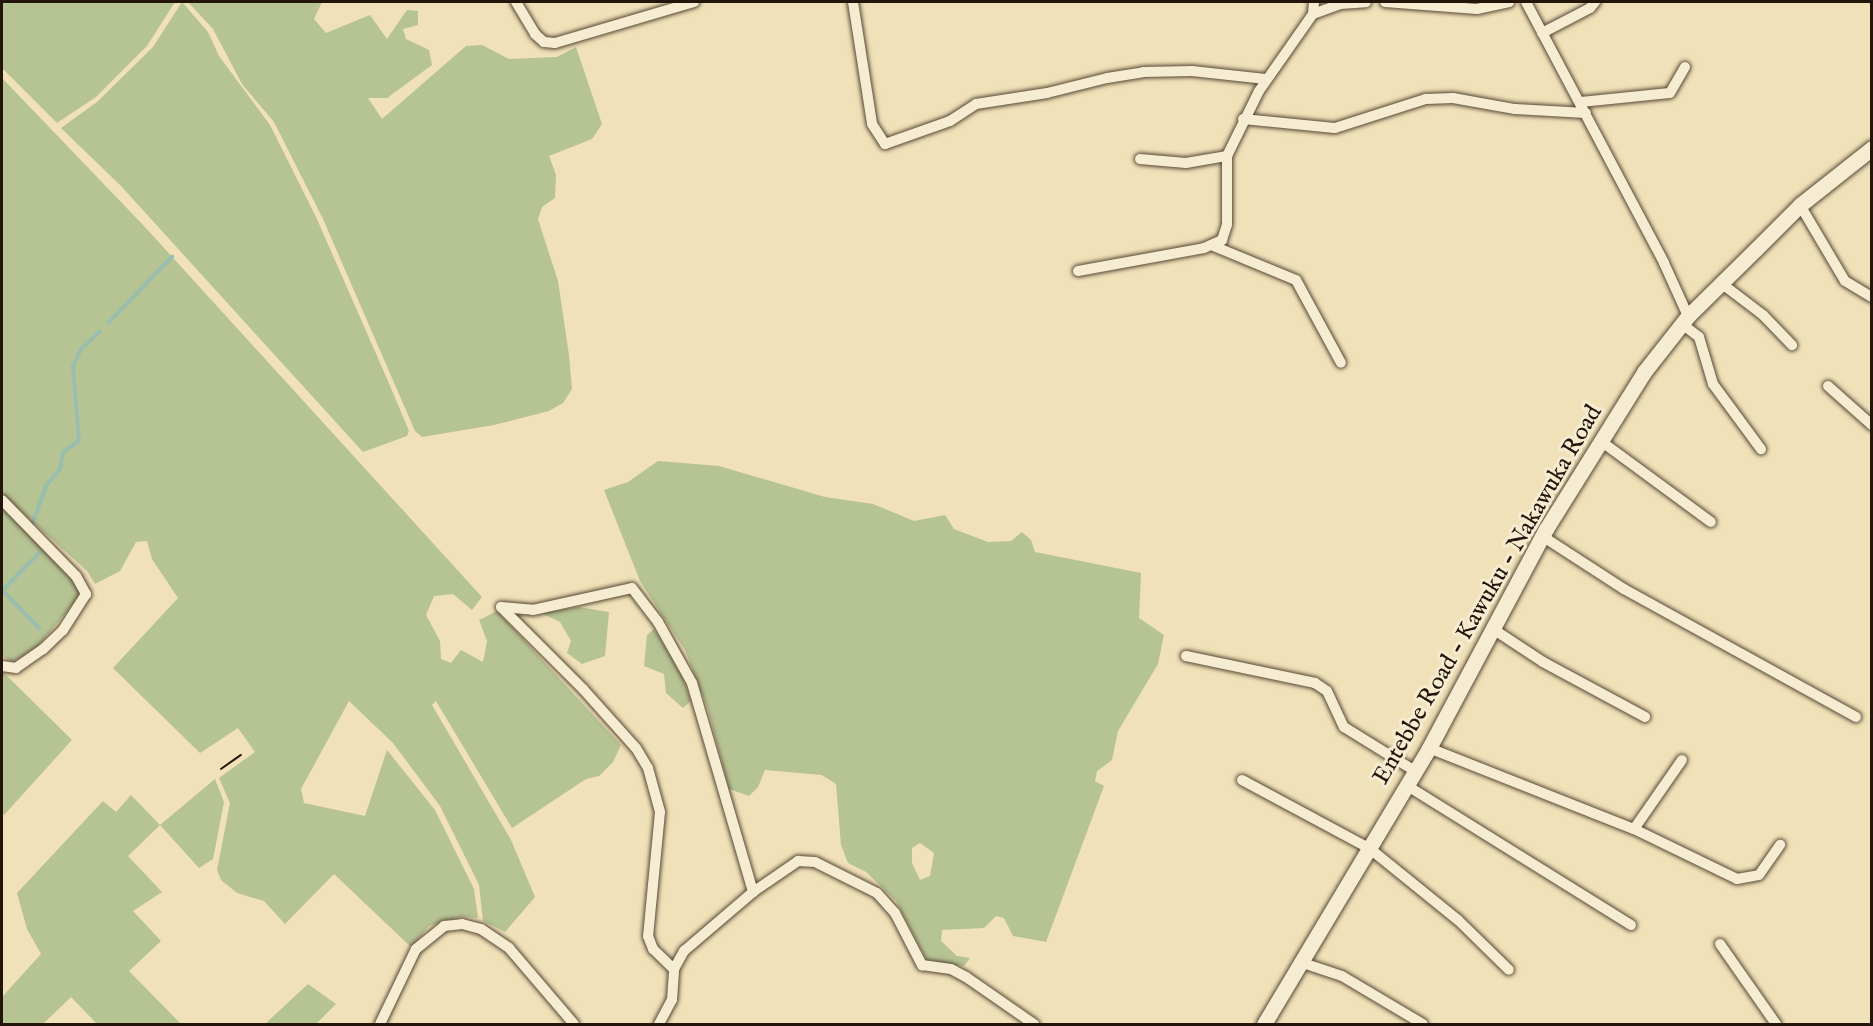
<!DOCTYPE html>
<style>
body{margin:0}
#map{position:relative;width:1873px;height:1026px;overflow:hidden;background:#f0e1b8;font-family:"IM FELL English",serif}
div>[style]{position:absolute}
.green>*{inset:0;background:#b6c392}
.stream>*{height:4px;margin:-2px;padding:0 2px;transform-origin:2px;border-radius:2px;background:#9abeae}
.roads{filter:drop-shadow(0 0 2px #574836) drop-shadow(0 0 2px #574836)}
.street>*{height:10px;margin:-5px;padding:0 5px;transform-origin:5px;border-radius:5px;background:#f5ecd1}
.secondary>*{height:15px;margin:-7.5px;padding:0 7.5px;transform-origin:7.5px;border-radius:7.5px;background:#f5ecd1}
.tram>*{height:1.5px;margin:-0.75px;padding:0 0.75px;transform-origin:0.75px;border-radius:0.75px;background:#24150a}
span{translate:-50% -50%;white-space:nowrap;text-align:center;line-height:1.15;-webkit-text-stroke:6px #f5ecd1;paint-order:stroke}
.street-label{font-size:24px;color:#24150a}
.frame{position:absolute;inset:0;border:3px solid #24150a;pointer-events:none}
</style>
<div id="map">
<div class="green">
<i style="clip-path:polygon(2px 2px,175px 2px,147px 46px,96px 97px,57px 123px,2px 68px)"></i>
<i style="clip-path:polygon(182px 2px,208px 32px,219px 56px,270px 125px,316px 217px,388px 381px,409px 431px,407px 436px,363px 452px,121px 186px,61px 128px,97px 102px,153px 47px)"></i>
<i style="clip-path:polygon(188px 2px,322px 2px,314px 19px,326px 33px,370px 15px,387px 39px,407px 10px,418px 11px,418px 25px,403px 29px,406px 39px,429px 50px,432px 65px,387px 98px,368px 98px,382px 119px,466px 46px,482px 45px,509px 59px,557px 57px,576px 47px,602px 124px,592px 139px,549px 156px,556px 175px,555px 198px,542px 207px,538px 219px,558px 281px,569px 355px,572px 389px,563px 403px,549px 411px,494px 425px,422px 437px,415px 431px,323px 219px,274px 122px,242px 84px,213px 29px)"></i>
<i style="clip-path:polygon(2px 78px,144px 226px,482px 597px,472px 610px,453px 594px,434px 596px,426px 615px,440px 641px,441px 659px,451px 663px,461px 650px,483px 662px,487px 641px,479px 620px,497px 611px,621px 745px,613px 762px,599px 776px,586px 779px,512px 828px,436px 701px,432px 705px,511px 840px,535px 897px,505px 932px,483px 921px,479px 885px,440px 806px,393px 743px,349px 701px,301px 789px,304px 803px,365px 816px,387px 750px,435px 810px,474px 889px,478px 918px,460px 917px,429px 926px,411px 947px,334px 874px,285px 924px,264px 901px,237px 893px,221px 880px,217px 870px,230px 803px,219px 778px,255px 752px,238px 728px,200px 753px,113px 668px,178px 598px,152px 559px,147px 541px,136px 542px,120px 571px,95px 584px,87px 571px,2px 494px)"></i>
<i style="clip-path:polygon(evenodd,658px 461px,719px 466px,825px 497px,873px 504px,914px 521px,945px 515px,954px 529px,988px 542px,1011px 541px,1022px 532px,1031px 540px,1035px 552px,1141px 573px,1139px 618px,1164px 635px,1158px 664px,1118px 731px,1112px 760px,1097px 771px,1095px 781px,1104px 786px,1046px 942px,1013px 936px,1004px 918px,996px 916px,984px 928px,942px 930px,941px 941px,957px 956px,970px 958px,964px 966px,928px 962px,896px 901px,866px 872px,848px 863px,841px 845px,836px 784px,822px 775px,765px 770px,758px 787px,749px 796px,729px 789px,708px 709px,685px 650px,640px 581px,604px 490px,628px 482px,658px 461px,920px 843px,934px 853px,930px 876px,920px 880px,912px 863px,912px 848px,920px 843px)"></i>
<i style="clip-path:polygon(2px 508px,78px 584px,80px 596px,32px 653px,12px 661px,2px 656px)"></i>
<i style="clip-path:polygon(579px 607px,609px 612px,605px 656px,582px 664px,567px 653px,571px 641px,560px 622px,541px 613px)"></i>
<i style="clip-path:polygon(654px 629px,681px 672px,691px 701px,683px 708px,666px 693px,664px 674px,644px 666px,647px 635px)"></i>
<i style="clip-path:polygon(2px 671px,72px 740px,4px 815px,2px 813px)"></i>
<i style="clip-path:polygon(215px 779px,224px 802px,213px 859px,199px 868px,160px 825px,128px 856px,162px 892px,133px 911px,161px 941px,129px 971px,181px 1024px,97px 1024px,71px 997px,43px 1024px,2px 1024px,2px 997px,41px 954px,27px 929px,17px 893px,103px 801px,116px 812px,131px 795px,160px 825px)"></i>
<i style="clip-path:polygon(308px 984px,336px 1004px,316px 1024px,265px 1024px)"></i>
</div>
<div class="stream">
<i style="left:109px;top:322px;width:91px;rotate:-45.9deg"></i>
<i style="left:33px;top:522px;width:38px;rotate:-70deg"></i>
<i style="left:46px;top:486px;width:22px;rotate:-51deg"></i>
<i style="left:60px;top:469px;width:17px;rotate:-80deg"></i>
<i style="left:63px;top:452px;width:19px;rotate:-35deg"></i>
<i style="left:79px;top:441px;width:75px;rotate:-94.6deg"></i>
<i style="left:73px;top:366px;width:19px;rotate:-65deg"></i>
<i style="left:81px;top:349px;width:26px;rotate:-43deg"></i>
<i style="left:2px;top:590px;width:53px;rotate:45.8deg"></i>
<i style="left:2px;top:591px;width:53px;rotate:-45.8deg"></i>
</div>
<div class="roads">
<div class="street">
<i style="left:516px;top:2px;width:37px;rotate:59deg"></i>
<i style="left:535px;top:34px;width:12px;rotate:42deg"></i>
<i style="left:544px;top:42px;width:11px;rotate:5deg"></i>
<i style="left:555px;top:43px;width:145px;rotate:-16.4deg"></i>
<i style="left:853px;top:2px;width:123px;rotate:81.1deg"></i>
<i style="left:872px;top:124px;width:24px;rotate:57deg"></i>
<i style="left:885px;top:144px;width:69px;rotate:-19.5deg"></i>
<i style="left:950px;top:121px;width:31px;rotate:-33deg"></i>
<i style="left:976px;top:104px;width:72px;rotate:-8.8deg"></i>
<i style="left:1047px;top:93px;width:62px;rotate:-14deg"></i>
<i style="left:1107px;top:78px;width:36px;rotate:-9deg"></i>
<i style="left:1143px;top:72px;width:49px;rotate:-1.2deg"></i>
<i style="left:1192px;top:71px;width:74px;rotate:6.2deg"></i>
<i style="left:1385px;top:2px;width:92px;rotate:4.4deg"></i>
<i style="left:1477px;top:9px;width:33px;rotate:-12deg"></i>
<i style="left:1526px;top:2px;width:295px;rotate:62.1deg"></i>
<i style="left:1664px;top:263px;width:58px;rotate:65.6deg"></i>
<i style="left:1313px;top:14px;width:12px;rotate:-85deg"></i>
<i style="left:1542px;top:33px;width:54px;rotate:-27.5deg"></i>
<i style="left:1590px;top:8px;width:8px;rotate:-50deg"></i>
<i style="left:1581px;top:102px;width:89px;rotate:-5.8deg"></i>
<i style="left:1670px;top:93px;width:30px;rotate:-60deg"></i>
<i style="left:1243px;top:119px;width:92px;rotate:5.6deg"></i>
<i style="left:1335px;top:128px;width:96px;rotate:-17.7deg"></i>
<i style="left:1426px;top:99px;width:27px;rotate:-2deg"></i>
<i style="left:1453px;top:98px;width:63px;rotate:10.1deg"></i>
<i style="left:1515px;top:109px;width:71px;rotate:3.2deg"></i>
<i style="left:1140px;top:159px;width:46px;rotate:5deg"></i>
<i style="left:1186px;top:163px;width:42px;rotate:-9.7deg"></i>
<i style="left:1227px;top:156px;width:72px;rotate:-63.8deg"></i>
<i style="left:1259px;top:91px;width:94px;rotate:-55deg"></i>
<i style="left:1313px;top:14px;width:29px;rotate:-20deg"></i>
<i style="left:1340px;top:4px;width:26px;rotate:-4deg"></i>
<i style="left:1800px;top:205px;width:88px;rotate:59.4deg"></i>
<i style="left:1845px;top:281px;width:31px;rotate:31deg"></i>
<i style="left:1211px;top:245px;width:92px;rotate:22.4deg"></i>
<i style="left:1296px;top:280px;width:94px;rotate:61.5deg"></i>
<i style="left:1078px;top:271px;width:128px;rotate:-10.3deg"></i>
<i style="left:1204px;top:248px;width:20px;rotate:-24deg"></i>
<i style="left:1222px;top:240px;width:16px;rotate:-72deg"></i>
<i style="left:1227px;top:225px;width:69px;rotate:-90deg"></i>
<i style="left:1721px;top:283px;width:53px;rotate:37.3deg"></i>
<i style="left:1763px;top:315px;width:42px;rotate:46deg"></i>
<i style="left:1682px;top:324px;width:21px;rotate:37deg"></i>
<i style="left:1699px;top:337px;width:49px;rotate:73.4deg"></i>
<i style="left:1713px;top:384px;width:81px;rotate:53.6deg"></i>
<i style="left:1828px;top:386px;width:59px;rotate:41.6deg"></i>
<i style="left:1602px;top:442px;width:135px;rotate:36.3deg"></i>
<i style="left:2px;top:500px;width:106px;rotate:45.8deg"></i>
<i style="left:76px;top:576px;width:21px;rotate:61deg"></i>
<i style="left:86px;top:594px;width:43px;rotate:122.6deg"></i>
<i style="left:63px;top:630px;width:28px;rotate:136deg"></i>
<i style="left:43px;top:649px;width:33px;rotate:145deg"></i>
<i style="left:16px;top:668px;width:14px;rotate:-172deg"></i>
<i style="left:1542px;top:536px;width:98px;rotate:32.9deg"></i>
<i style="left:1624px;top:589px;width:265px;rotate:28.9deg"></i>
<i style="left:501px;top:607px;width:32px;rotate:5deg"></i>
<i style="left:533px;top:610px;width:101px;rotate:-12.5deg"></i>
<i style="left:632px;top:588px;width:43px;rotate:52.6deg"></i>
<i style="left:658px;top:622px;width:70px;rotate:60.9deg"></i>
<i style="left:692px;top:683px;width:218px;rotate:73.7deg"></i>
<i style="left:501px;top:607px;width:116px;rotate:45deg"></i>
<i style="left:583px;top:689px;width:79px;rotate:48.1deg"></i>
<i style="left:636px;top:748px;width:23px;rotate:59deg"></i>
<i style="left:648px;top:768px;width:46px;rotate:74.7deg"></i>
<i style="left:660px;top:812px;width:125px;rotate:95.5deg"></i>
<i style="left:648px;top:936px;width:14px;rotate:69deg"></i>
<i style="left:653px;top:949px;width:29px;rotate:44deg"></i>
<i style="left:1493px;top:629px;width:60px;rotate:33.4deg"></i>
<i style="left:1543px;top:662px;width:116px;rotate:28.3deg"></i>
<i style="left:1186px;top:656px;width:132px;rotate:11.8deg"></i>
<i style="left:1315px;top:683px;width:14px;rotate:34deg"></i>
<i style="left:1327px;top:691px;width:40px;rotate:65deg"></i>
<i style="left:1344px;top:727px;width:84px;rotate:31.8deg"></i>
<i style="left:1429px;top:748px;width:220px;rotate:21.6deg"></i>
<i style="left:1634px;top:829px;width:114px;rotate:25.9deg"></i>
<i style="left:1737px;top:879px;width:22px;rotate:-10deg"></i>
<i style="left:1759px;top:875px;width:37px;rotate:-55deg"></i>
<i style="left:1242px;top:780px;width:144px;rotate:28.2deg"></i>
<i style="left:1369px;top:848px;width:114px;rotate:39deg"></i>
<i style="left:1458px;top:920px;width:71px;rotate:44.4deg"></i>
<i style="left:1406px;top:785px;width:265px;rotate:31.9deg"></i>
<i style="left:1634px;top:829px;width:84px;rotate:-55.2deg"></i>
<i style="left:1720px;top:944px;width:98px;rotate:55deg"></i>
<i style="left:1303px;top:963px;width:41px;rotate:18.4deg"></i>
<i style="left:1342px;top:976px;width:94px;rotate:30.7deg"></i>
<i style="left:380px;top:1024px;width:83px;rotate:-64.4deg"></i>
<i style="left:416px;top:949px;width:36px;rotate:-39deg"></i>
<i style="left:444px;top:926px;width:18px;rotate:-6deg"></i>
<i style="left:462px;top:924px;width:20px;rotate:15deg"></i>
<i style="left:481px;top:929px;width:34px;rotate:34deg"></i>
<i style="left:509px;top:948px;width:100px;rotate:49.5deg"></i>
<i style="left:659px;top:1024px;width:27px;rotate:-62deg"></i>
<i style="left:672px;top:1000px;width:31px;rotate:-86deg"></i>
<i style="left:674px;top:969px;width:21px;rotate:-61deg"></i>
<i style="left:684px;top:951px;width:91px;rotate:-40.5deg"></i>
<i style="left:753px;top:892px;width:55px;rotate:-34.6deg"></i>
<i style="left:798px;top:861px;width:17px;rotate:3deg"></i>
<i style="left:815px;top:862px;width:69px;rotate:26.6deg"></i>
<i style="left:877px;top:893px;width:27px;rotate:48deg"></i>
<i style="left:895px;top:913px;width:59px;rotate:62.6deg"></i>
<i style="left:922px;top:965px;width:29px;rotate:8deg"></i>
<i style="left:951px;top:969px;width:17px;rotate:28deg"></i>
<i style="left:966px;top:977px;width:83px;rotate:34.7deg"></i>
</div>
<div class="secondary">
<i style="left:1264px;top:1024px;width:322px;rotate:-59.1deg"></i>
<i style="left:1429px;top:748px;width:248px;rotate:-61.9deg"></i>
<i style="left:1546px;top:529px;width:185px;rotate:-58deg"></i>
<i style="left:1644px;top:372px;width:71px;rotate:-51.8deg"></i>
<i style="left:1688px;top:316px;width:94px;rotate:-44.6deg"></i>
<i style="left:1755px;top:250px;width:64px;rotate:-45deg"></i>
<i style="left:1800px;top:205px;width:92px;rotate:-38.4deg"></i>
</div>
</div>
<div class="tram">
<i style="left:221px;top:769px;width:24px;rotate:-35deg"></i>
</div>
<div class="street-label">
<span style="left:1488px;top:595px;rotate:-60deg">Entebbe Road - Kawuku - Nakawuka Road</span>
</div>
<div class="frame"></div>
</div>
